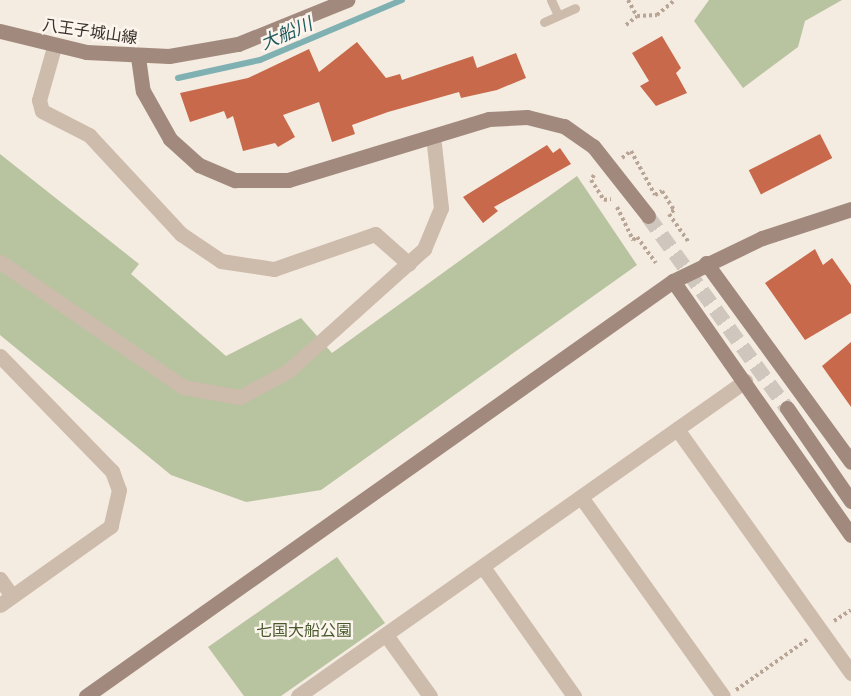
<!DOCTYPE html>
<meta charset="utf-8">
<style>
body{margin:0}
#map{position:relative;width:851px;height:696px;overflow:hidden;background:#f4ebe1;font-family:"Exo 2","Noto Sans JP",sans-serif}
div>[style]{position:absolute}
.green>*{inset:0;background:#b8c4a0}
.stream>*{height:6px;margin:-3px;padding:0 3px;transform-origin:3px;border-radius:3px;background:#7fb0b2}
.building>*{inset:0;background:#c8694b;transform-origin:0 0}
.secondary-tunnel>*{height:15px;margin-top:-7.5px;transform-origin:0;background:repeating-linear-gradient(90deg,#cfc6bd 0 15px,transparent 0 23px)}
.path>*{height:4px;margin-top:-2px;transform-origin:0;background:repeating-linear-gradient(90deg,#b9a596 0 3px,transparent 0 6px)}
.lane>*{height:9px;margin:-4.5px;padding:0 4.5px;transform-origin:4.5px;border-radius:4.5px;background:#cdbbac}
.street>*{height:15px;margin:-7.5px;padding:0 7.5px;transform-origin:7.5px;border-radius:7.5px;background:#cdbbac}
.secondary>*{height:15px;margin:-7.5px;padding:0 7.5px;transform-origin:7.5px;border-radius:7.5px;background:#a18a7d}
span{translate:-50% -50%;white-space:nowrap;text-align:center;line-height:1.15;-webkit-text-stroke:5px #fbf5ee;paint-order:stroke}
.street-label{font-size:16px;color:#3b302b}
.park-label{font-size:16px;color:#4a5a2e}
.water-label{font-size:18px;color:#1f5a5e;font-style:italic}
</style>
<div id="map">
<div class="green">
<i style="clip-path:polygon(709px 0,842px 0,805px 21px,798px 47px,743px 88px,694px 21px)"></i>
<i style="clip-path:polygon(0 154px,139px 264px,131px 274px,226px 356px,301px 318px,332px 353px,577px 176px,637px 265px,321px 490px,246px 502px,171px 475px,0 335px)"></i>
<i style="clip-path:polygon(337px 557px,385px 623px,281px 696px,244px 696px,208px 647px)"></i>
</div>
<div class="stream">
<i style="left:178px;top:78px;width:84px;rotate:-12.4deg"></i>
<i style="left:260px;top:60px;width:154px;rotate:-22.9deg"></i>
</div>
<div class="building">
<i style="clip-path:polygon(662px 36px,681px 68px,676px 73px,687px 93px,656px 106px,640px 86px,649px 81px,632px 53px)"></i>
<i style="clip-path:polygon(357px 42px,386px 78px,400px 74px,402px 80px,473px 56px,477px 68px,516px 53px,526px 78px,497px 90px,461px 98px,459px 92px,388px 112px,352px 125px,355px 134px,332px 142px,319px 102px,283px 115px,295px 137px,278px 147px,275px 143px,243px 151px,233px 116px,227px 119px,224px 111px,190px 122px,180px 93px,248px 78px,309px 49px,319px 72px)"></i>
<i style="left:820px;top:134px;width:27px;height:80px;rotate:63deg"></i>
<i style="clip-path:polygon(547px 145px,553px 153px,560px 148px,571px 164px,494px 207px,498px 211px,483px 223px,463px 197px)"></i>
<i style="clip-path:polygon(815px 249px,823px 265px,832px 258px,851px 285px,851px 313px,805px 340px,765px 283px)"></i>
<i style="clip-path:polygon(851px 342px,851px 407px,822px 366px)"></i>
</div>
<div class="secondary-tunnel">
<i style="left:648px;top:216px;width:237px;rotate:54.1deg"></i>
</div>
<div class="path">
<i style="left:628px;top:0;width:18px;rotate:61deg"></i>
<i style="left:626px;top:25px;width:14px;rotate:-39deg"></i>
<i style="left:637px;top:16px;width:20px;rotate:-3deg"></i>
<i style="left:657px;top:15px;width:23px;rotate:-40deg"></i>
<i style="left:622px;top:158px;width:11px;rotate:-38deg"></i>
<i style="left:631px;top:151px;width:50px;rotate:61.4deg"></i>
<i style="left:655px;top:195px;width:8px;rotate:-30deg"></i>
<i style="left:662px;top:191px;width:22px;rotate:58deg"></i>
<i style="left:674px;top:210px;width:6px;rotate:141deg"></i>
<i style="left:669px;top:214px;width:35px;rotate:55deg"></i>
<i style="left:594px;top:175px;width:6px;rotate:121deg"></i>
<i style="left:591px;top:180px;width:24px;rotate:57deg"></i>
<i style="left:604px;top:200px;width:7px;rotate:-8deg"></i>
<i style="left:617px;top:207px;width:37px;rotate:64deg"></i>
<i style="left:633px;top:240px;width:5px;rotate:-37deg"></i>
<i style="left:637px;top:237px;width:32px;rotate:54deg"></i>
<i style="left:834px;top:621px;width:20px;rotate:-33deg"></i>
<i style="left:736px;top:690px;width:88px;rotate:-35.3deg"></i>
</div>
<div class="lane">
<i style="left:551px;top:0;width:17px;rotate:65deg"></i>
<i style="left:544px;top:22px;width:34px;rotate:-24deg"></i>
</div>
<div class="street">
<i style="left:54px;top:47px;width:55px;rotate:105.8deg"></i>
<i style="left:39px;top:100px;width:11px;rotate:75deg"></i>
<i style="left:42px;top:111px;width:53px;rotate:27.1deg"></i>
<i style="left:89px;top:135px;width:135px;rotate:47.1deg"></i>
<i style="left:181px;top:234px;width:48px;rotate:34deg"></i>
<i style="left:221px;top:261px;width:54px;rotate:8.6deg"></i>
<i style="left:274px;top:269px;width:107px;rotate:-19.1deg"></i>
<i style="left:375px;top:234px;width:45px;rotate:41.4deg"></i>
<i style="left:0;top:262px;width:222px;rotate:34.3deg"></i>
<i style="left:183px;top:387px;width:58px;rotate:10deg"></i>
<i style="left:240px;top:397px;width:55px;rotate:-28.4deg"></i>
<i style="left:288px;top:371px;width:183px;rotate:-41.9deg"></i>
<i style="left:424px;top:249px;width:44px;rotate:-67.5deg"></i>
<i style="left:441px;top:208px;width:72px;rotate:-96.3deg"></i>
<i style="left:0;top:356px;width:161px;rotate:45.8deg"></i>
<i style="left:112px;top:471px;width:20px;rotate:70deg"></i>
<i style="left:119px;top:490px;width:37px;rotate:103deg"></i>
<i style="left:111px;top:526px;width:136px;rotate:144.6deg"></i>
<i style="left:677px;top:429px;width:300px;rotate:54.5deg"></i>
<i style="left:581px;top:497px;width:244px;rotate:54.5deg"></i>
<i style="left:483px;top:567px;width:158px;rotate:54.8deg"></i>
<i style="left:0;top:579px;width:21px;rotate:55deg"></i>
<i style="left:386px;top:635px;width:75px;rotate:54.2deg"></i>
<i style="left:298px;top:696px;width:547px;rotate:-35.17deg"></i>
</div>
<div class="secondary">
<i style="left:0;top:31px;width:89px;rotate:13.7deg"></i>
<i style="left:86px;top:52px;width:83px;rotate:2.8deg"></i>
<i style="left:169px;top:56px;width:70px;rotate:-9.9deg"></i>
<i style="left:238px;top:44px;width:118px;rotate:-22deg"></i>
<i style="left:138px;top:57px;width:34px;rotate:82deg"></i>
<i style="left:143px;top:91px;width:55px;rotate:60.6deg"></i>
<i style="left:170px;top:139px;width:39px;rotate:42deg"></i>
<i style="left:199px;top:165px;width:39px;rotate:23deg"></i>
<i style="left:235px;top:180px;width:53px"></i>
<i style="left:288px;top:180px;width:210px;rotate:-16.9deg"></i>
<i style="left:489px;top:119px;width:38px;rotate:-3deg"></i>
<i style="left:527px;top:117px;width:38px;rotate:14deg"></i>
<i style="left:564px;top:126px;width:35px;rotate:35deg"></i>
<i style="left:593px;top:146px;width:89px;rotate:51.8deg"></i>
<i style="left:706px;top:263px;width:246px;rotate:53.9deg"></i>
<i style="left:673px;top:281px;width:310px;rotate:55deg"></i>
<i style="left:787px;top:408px;width:113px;rotate:55.5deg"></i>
<i style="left:86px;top:696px;width:719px;rotate:-35.26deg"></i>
<i style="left:673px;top:281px;width:99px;rotate:-25.8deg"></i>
<i style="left:762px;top:238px;width:94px;rotate:-18deg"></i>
</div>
<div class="street-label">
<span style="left:90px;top:31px;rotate:8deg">八王子城山線</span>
</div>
<div class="park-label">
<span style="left:304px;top:630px">七国大船公園</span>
</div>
<div class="water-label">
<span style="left:286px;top:33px;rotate:-23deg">大船川</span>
</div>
</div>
